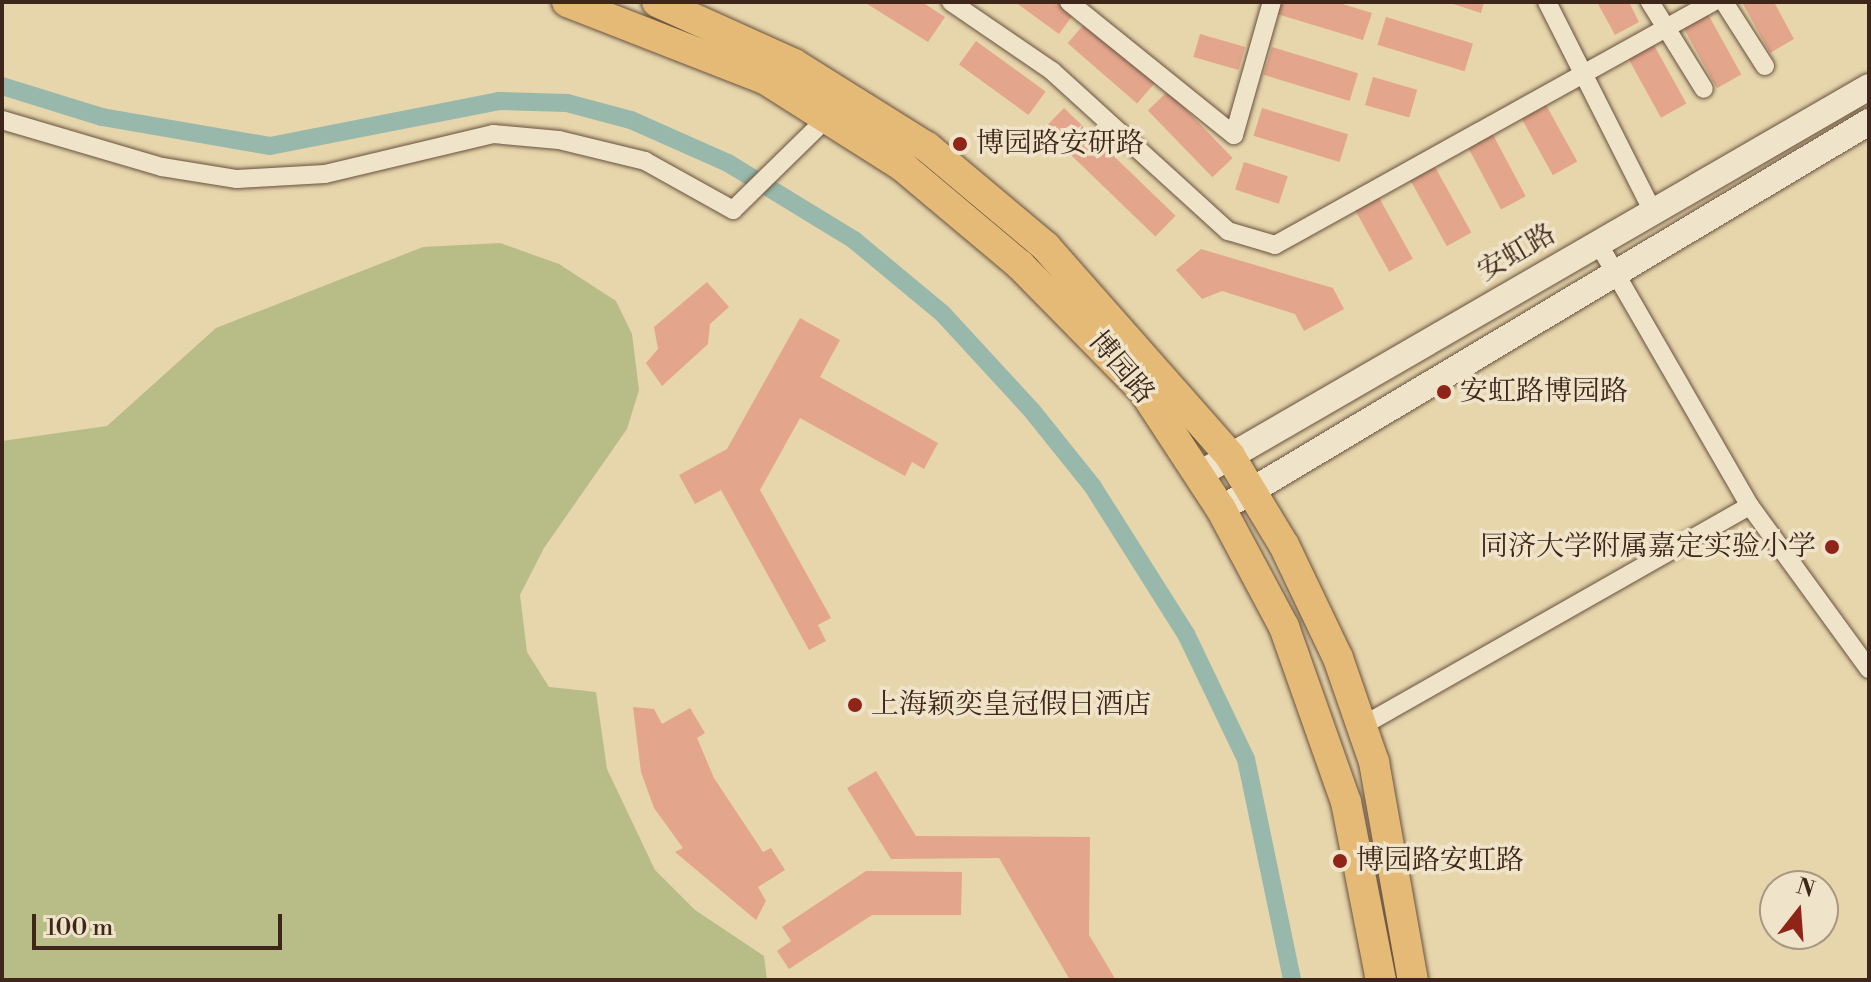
<!DOCTYPE html>
<meta charset="utf-8">
<style>
body{margin:0}
#map{position:relative;width:1871px;height:982px;overflow:hidden;background:#e7d5ac;font-family:"Libre Bodoni","Noto Serif SC",serif}
div>[style]{position:absolute}
.green>*{inset:0;background:#b8bd88}
.canal>*{height:18px;margin:-9px;padding:0 9px;transform-origin:9px;border-radius:9px;background:#97b8ab}
.building>*{inset:0;background:#e3a68c;transform-origin:0 0}
.roads{filter:drop-shadow(0 0 2px #68523e) drop-shadow(0 0 2px #68523e)}
.minor>*{height:18px;margin:-9px;padding:0 9px;transform-origin:9px;border-radius:9px;background:#efe4c9}
.secondary>*{height:26px;margin:-13px;padding:0 13px;transform-origin:13px;border-radius:13px;background:#efe4c9}
.primary>*{height:30px;margin:-15px;padding:0 15px;transform-origin:15px;border-radius:15px;background:#e4ba76}
.dots>*{width:22px;height:22px;translate:-50% -50%;box-sizing:border-box;border:4px solid #efe4c9;border-radius:50%}
span{translate:-50% -50%;white-space:nowrap;text-align:center;line-height:1.15;-webkit-text-stroke:7px #efe4c9;paint-order:stroke}
.poi-label{font-size:28px;color:#3e261a}
.left{translate:0 -50%;text-align:left}
.right{translate:-100% -50%;text-align:right}
.street-label{font-size:28px;color:#3e261a}
.frame{position:absolute;inset:0;border:4px solid #3e261a;pointer-events:none}
.north{position:absolute;left:1759px;top:870px;width:80px;height:80px;box-sizing:border-box;background:#efe4c9;border:2px solid #a89883;border-radius:50%;rotate:17deg;font-size:22px;font-weight:700;line-height:32px;text-align:center;color:#3e261a}
.north::after{content:'';display:block;margin:auto;width:28px;height:36px;background:#8f2418;clip-path:polygon(50% 0,100% 100%,50% 72%,0 100%)}
.scale{position:absolute;left:32px;top:914px;width:250px;height:36px;box-sizing:border-box;border:4px solid #3e261a;border-top:0;padding-left:10px;font-size:24px;line-height:28px;white-space:nowrap;color:#3e261a;-webkit-text-stroke:6px #efe4c9;paint-order:stroke}
</style>
<div id="map">
<div class="green">
<i style="clip-path:polygon(500px 243px,559px 264px,616px 301px,632px 334px,639px 390px,627px 429px,544px 548px,520px 595px,527px 652px,549px 687px,596px 692px,607px 769px,655px 870px,695px 910px,764px 956px,767px 980px,2px 980px,2px 441px,107px 426px,216px 328px,423px 247px)"></i>
</div>
<div class="canal">
<i style="left:2px;top:86px;width:105px;rotate:17.2deg"></i>
<i style="left:102px;top:117px;width:170px;rotate:9.8deg"></i>
<i style="left:270px;top:146px;width:233px;rotate:-11.1deg"></i>
<i style="left:499px;top:101px;width:68px;rotate:1.7deg"></i>
<i style="left:567px;top:103px;width:66px;rotate:14.9deg"></i>
<i style="left:631px;top:120px;width:106px;rotate:23.9deg"></i>
<i style="left:728px;top:163px;width:148px;rotate:31.4deg"></i>
<i style="left:854px;top:240px;width:116px;rotate:39.7deg"></i>
<i style="left:943px;top:314px;width:133px;rotate:47.4deg"></i>
<i style="left:1033px;top:412px;width:96px;rotate:51.3deg"></i>
<i style="left:1093px;top:487px;width:174px;rotate:57.7deg"></i>
<i style="left:1186px;top:634px;width:139px;rotate:64.4deg"></i>
<i style="left:1246px;top:759px;width:226px;rotate:78.2deg"></i>
</div>
<div class="building">
<i style="clip-path:polygon(864px 2px,922px 2px,945px 17px,928px 42px)"></i>
<i style="clip-path:polygon(1015px 2px,1062px 2px,1075px 12px,1059px 34px)"></i>
<i style="clip-path:polygon(1281px 2px,1336px 2px,1372px 13px,1363px 40px,1277px 14px)"></i>
<i style="clip-path:polygon(1447px 2px,1484px 2px,1481px 13px)"></i>
<i style="clip-path:polygon(1597px 2px,1629px 2px,1639px 22px,1615px 35px)"></i>
<i style="clip-path:polygon(1742px 2px,1774px 2px,1794px 39px,1770px 53px)"></i>
<i style="left:1705px;top:9px;width:75px;height:28px;rotate:61deg"></i>
<i style="left:1386px;top:17px;width:91px;height:29px;rotate:17deg"></i>
<i style="left:1086px;top:22px;width:92px;height:28px;rotate:41deg"></i>
<i style="left:1200px;top:34px;width:47px;height:24px;rotate:16deg"></i>
<i style="left:1650px;top:38px;width:75px;height:29px;rotate:61deg"></i>
<i style="left:976px;top:41px;width:86px;height:29px;rotate:36deg"></i>
<i style="left:1272px;top:47px;width:90px;height:29px;rotate:17deg"></i>
<i style="left:1373px;top:77px;width:46px;height:29px;rotate:16deg"></i>
<i style="left:1168px;top:91px;width:93px;height:28px;rotate:46deg"></i>
<i style="left:1541px;top:96px;width:75px;height:28px;rotate:61deg"></i>
<i style="left:1064px;top:108px;width:155px;height:29px;rotate:44deg"></i>
<i style="left:1262px;top:108px;width:90px;height:29px;rotate:17deg"></i>
<i style="left:1491px;top:131px;width:74px;height:28px;rotate:62deg"></i>
<i style="left:1244px;top:162px;width:46px;height:29px;rotate:18deg"></i>
<i style="left:1435px;top:167px;width:75px;height:28px;rotate:61deg"></i>
<i style="left:1377px;top:194px;width:74px;height:27px;rotate:61deg"></i>
<i style="clip-path:polygon(1201px 249px,1333px 288px,1344px 309px,1304px 331px,1295px 314px,1222px 291px,1202px 299px,1176px 270px)"></i>
<i style="clip-path:polygon(707px 282px,729px 307px,710px 324px,708px 344px,662px 386px,646px 363px,658px 349px,654px 327px)"></i>
<i style="clip-path:polygon(800px 318px,840px 340px,820px 377px,938px 443px,924px 469px,912px 462px,905px 476px,800px 418px,760px 490px,831px 618px,818px 625px,826px 641px,809px 650px,721px 490px,695px 504px,679px 475px,727px 449px)"></i>
<i style="clip-path:polygon(633px 707px,654px 709px,662px 724px,690px 708px,705px 733px,697px 738px,714px 778px,763px 852px,771px 848px,785px 870px,758px 887px,766px 901px,756px 920px,675px 852px,683px 848px,654px 808px,641px 772px)"></i>
<i style="clip-path:polygon(876px 771px,916px 836px,1090px 837px,1089px 935px,1116px 980px,1070px 980px,999px 858px,891px 859px,847px 788px)"></i>
<i style="clip-path:polygon(866px 871px,962px 872px,961px 915px,872px 915px,789px 969px,777px 951px,791px 941px,782px 927px)"></i>
</div>
<div class="roads">
<div class="minor">
<i style="left:951px;top:2px;width:122px;rotate:34.3deg"></i>
<i style="left:1052px;top:71px;width:238px;rotate:42.3deg"></i>
<i style="left:1228px;top:231px;width:49px;rotate:16.6deg"></i>
<i style="left:1275px;top:245px;width:501px;rotate:-29.02deg"></i>
<i style="left:1069px;top:2px;width:212px;rotate:38.9deg"></i>
<i style="left:1234px;top:135px;width:138px;rotate:-74.1deg"></i>
<i style="left:1547px;top:2px;width:235px;rotate:63.2deg"></i>
<i style="left:1650px;top:2px;width:102px;rotate:58.2deg"></i>
<i style="left:1724px;top:2px;width:76px;rotate:57.4deg"></i>
<i style="left:2px;top:120px;width:167px;rotate:16.4deg"></i>
<i style="left:162px;top:167px;width:76px;rotate:9.1deg"></i>
<i style="left:237px;top:179px;width:88px;rotate:-3.3deg"></i>
<i style="left:325px;top:174px;width:173px;rotate:-13.4deg"></i>
<i style="left:493px;top:134px;width:66px;rotate:5.2deg"></i>
<i style="left:559px;top:140px;width:89px;rotate:13.7deg"></i>
<i style="left:645px;top:161px;width:101px;rotate:29.1deg"></i>
<i style="left:733px;top:210px;width:132px;rotate:-44.4deg"></i>
<i style="left:1598px;top:243px;width:304px;rotate:60deg"></i>
<i style="left:1750px;top:506px;width:202px;rotate:53.9deg"></i>
<i style="left:1362px;top:726px;width:446px;rotate:-29.6deg"></i>
</div>
<div class="secondary">
<i style="left:1198px;top:475px;width:775px;rotate:-30.04deg"></i>
<i style="left:1221px;top:509px;width:755px;rotate:-30.85deg"></i>
</div>
<div class="primary">
<i style="left:567px;top:2px;width:212px;rotate:21.3deg"></i>
<i style="left:765px;top:79px;width:162px;rotate:32.4deg"></i>
<i style="left:902px;top:166px;width:154px;rotate:40deg"></i>
<i style="left:1020px;top:265px;width:175px;rotate:45.5deg"></i>
<i style="left:1143px;top:390px;width:142px;rotate:56.8deg"></i>
<i style="left:1221px;top:509px;width:134px;rotate:61.9deg"></i>
<i style="left:1284px;top:627px;width:186px;rotate:70.5deg"></i>
<i style="left:1346px;top:802px;width:181px;rotate:78.9deg"></i>
<i style="left:657px;top:2px;width:150px;rotate:24.3deg"></i>
<i style="left:794px;top:64px;width:157px;rotate:32deg"></i>
<i style="left:927px;top:147px;width:155px;rotate:40deg"></i>
<i style="left:1046px;top:247px;width:278px;rotate:48.6deg"></i>
<i style="left:1230px;top:456px;width:104px;rotate:58.8deg"></i>
<i style="left:1284px;top:545px;width:125px;rotate:64.5deg"></i>
<i style="left:1338px;top:658px;width:110px;rotate:70.9deg"></i>
<i style="left:1374px;top:762px;width:221px;rotate:79.9deg"></i>
</div>
</div>
<div class="dots">
<i style="left:960px;top:144px;background:#8f2418"></i>
<i style="left:1444px;top:392px;background:#8f2418"></i>
<i style="left:1832px;top:547px;background:#8f2418"></i>
<i style="left:855px;top:705px;background:#8f2418"></i>
<i style="left:1340px;top:861px;background:#8f2418"></i>
</div>
<div class="poi-label">
<span class="left" style="left:976px;top:144px">博园路安研路</span>
<span class="left" style="left:1460px;top:392px">安虹路博园路</span>
<span class="right" style="left:1816px;top:547px">同济大学附属嘉定实验小学</span>
<span class="left" style="left:871px;top:705px">上海颖奕皇冠假日酒店</span>
<span class="left" style="left:1356px;top:861px">博园路安虹路</span>
</div>
<div class="street-label">
<span style="left:1517px;top:253px;rotate:-30deg">安虹路</span>
<span style="left:1121px;top:368px;rotate:50deg">博园路</span>
</div>
<div class="frame"></div>
<div class="north">N</div>
<div class="scale">100 m</div>
</div>
